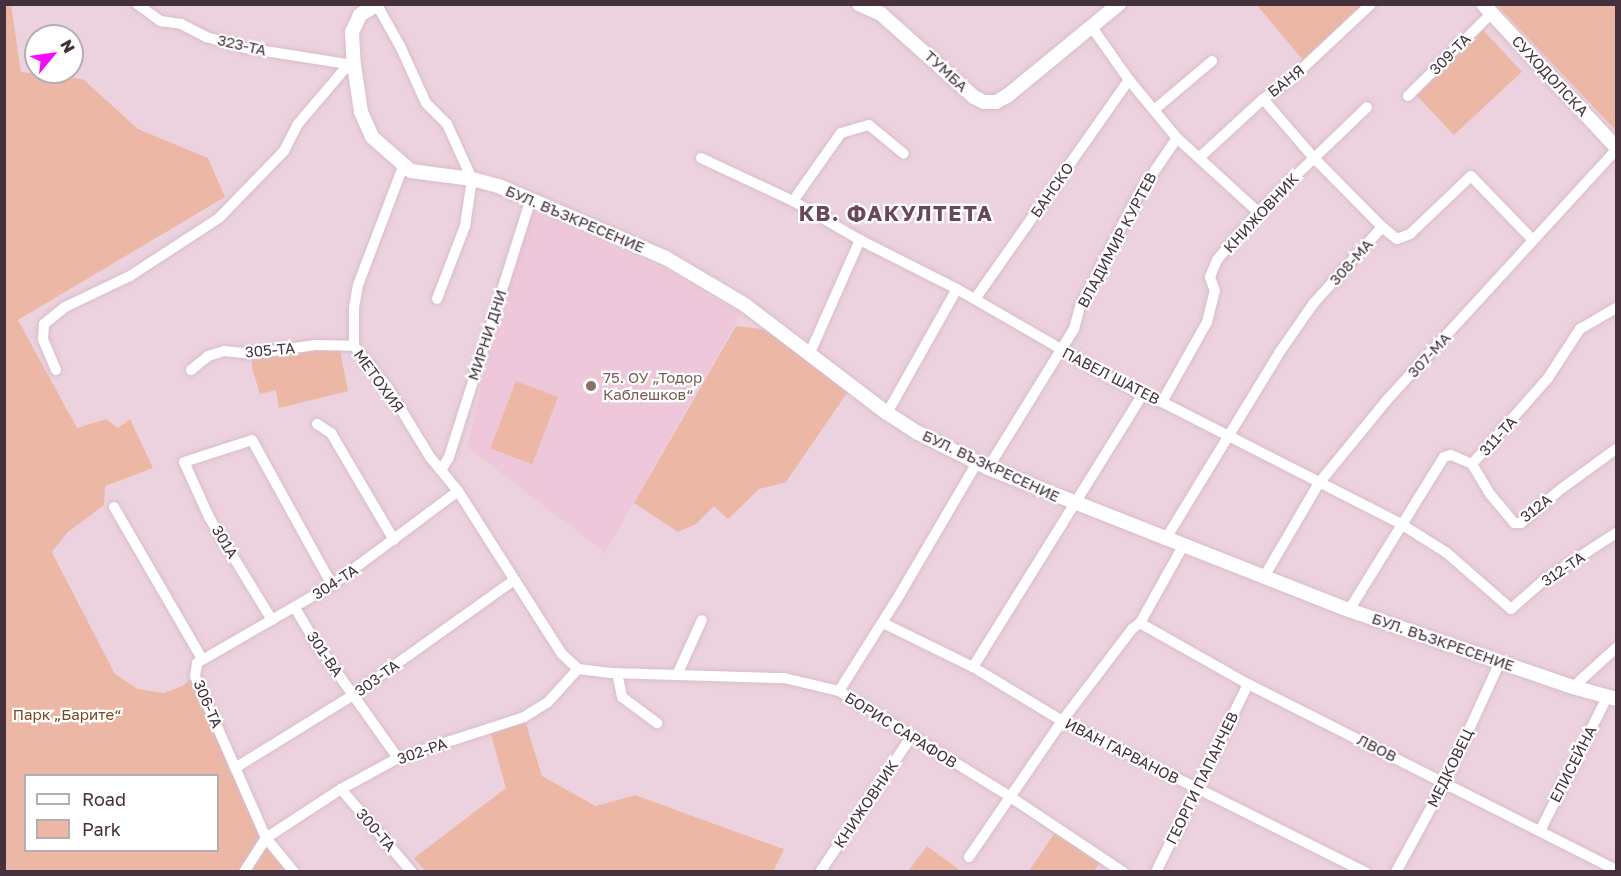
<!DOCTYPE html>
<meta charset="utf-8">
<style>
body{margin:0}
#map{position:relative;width:1621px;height:876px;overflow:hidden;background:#f3e0e9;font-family:"Golos Text",sans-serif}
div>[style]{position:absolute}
.residential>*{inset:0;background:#ebd2de}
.education>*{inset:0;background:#eec8da}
.green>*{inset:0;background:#ecb7a4;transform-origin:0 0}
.roads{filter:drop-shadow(0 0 2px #dabccb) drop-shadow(0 0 2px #dabccb)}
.minor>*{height:10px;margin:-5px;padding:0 5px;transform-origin:5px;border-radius:5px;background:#fff}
.tertiary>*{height:14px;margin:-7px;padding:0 7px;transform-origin:7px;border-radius:7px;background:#fff}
.dots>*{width:16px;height:16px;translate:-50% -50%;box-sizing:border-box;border:3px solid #fff;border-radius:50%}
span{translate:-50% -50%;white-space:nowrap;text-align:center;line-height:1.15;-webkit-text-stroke:4.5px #fff;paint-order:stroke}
.street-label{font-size:15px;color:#44313c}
.education-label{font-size:15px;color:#785e54}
.left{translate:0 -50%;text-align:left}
.park-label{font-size:15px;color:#7b471f}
.district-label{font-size:21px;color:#68475a;font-weight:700;letter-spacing:1.5px}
.frame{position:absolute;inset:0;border:6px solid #44313c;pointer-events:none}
.legend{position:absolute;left:24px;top:774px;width:195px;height:78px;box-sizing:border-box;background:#fff;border:2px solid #b4adb1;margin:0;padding:8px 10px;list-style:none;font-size:18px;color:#44313c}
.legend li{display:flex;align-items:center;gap:12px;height:30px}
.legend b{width:30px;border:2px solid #b4adb1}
.north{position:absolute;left:24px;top:24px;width:60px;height:60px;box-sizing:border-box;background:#fff;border:2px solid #b4adb1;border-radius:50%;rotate:61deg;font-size:16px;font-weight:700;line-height:24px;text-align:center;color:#44313c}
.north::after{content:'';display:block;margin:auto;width:21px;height:27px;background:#f70bff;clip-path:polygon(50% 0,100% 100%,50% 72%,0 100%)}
</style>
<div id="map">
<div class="residential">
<i style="clip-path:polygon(evenodd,11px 5px,1497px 5px,1616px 132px,1616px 871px,1094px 871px,1103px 859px,1058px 828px,1028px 871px,961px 871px,927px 846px,908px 871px,773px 871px,783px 848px,635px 795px,597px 806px,542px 776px,524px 717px,489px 729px,507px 788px,414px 858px,426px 871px,294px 871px,266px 838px,194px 676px,182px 686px,164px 693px,138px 689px,115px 674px,52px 551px,68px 532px,103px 505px,104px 486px,153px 468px,118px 428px,106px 419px,77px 429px,18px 320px,225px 197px,208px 158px,138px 129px,83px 79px,21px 72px,11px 5px,36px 36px,72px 36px,72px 72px,36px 72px,36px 36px)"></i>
</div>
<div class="education">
<i style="clip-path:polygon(531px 212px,664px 269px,741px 314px,605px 553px,467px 447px,496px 326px)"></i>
</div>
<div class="green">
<i style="clip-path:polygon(evenodd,11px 4px,21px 72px,83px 79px,138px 129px,208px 158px,225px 197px,18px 320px,77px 428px,106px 419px,118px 428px,130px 419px,153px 468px,105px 486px,104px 505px,68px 532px,52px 552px,115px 674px,138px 689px,164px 693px,182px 686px,195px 676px,266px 838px,294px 871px,5px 872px,4px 5px,11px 4px,26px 776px,218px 776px,218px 850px,26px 850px,26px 776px)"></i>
<i style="clip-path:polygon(1257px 5px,1371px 5px,1307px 65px)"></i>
<i style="clip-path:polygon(1497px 5px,1616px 5px,1616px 132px,1616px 131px)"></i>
<i style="left:1483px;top:30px;width:57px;height:93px;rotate:47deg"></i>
<i style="clip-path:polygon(736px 326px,780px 331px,851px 387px,786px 482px,759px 489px,728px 519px,714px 506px,696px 524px,678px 532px,634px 503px)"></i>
<i style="clip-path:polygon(339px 346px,348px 391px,279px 408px,276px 390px,260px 394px,252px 368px,252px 354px)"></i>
<i style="left:516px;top:381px;width:45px;height:72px;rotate:21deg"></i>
<i style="clip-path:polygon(524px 717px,542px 776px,596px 806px,635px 795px,784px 849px,773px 872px,426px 872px,414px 858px,506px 788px,489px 728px)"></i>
<i style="clip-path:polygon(1058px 828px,1103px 858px,1094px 871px,1028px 872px)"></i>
<i style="clip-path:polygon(927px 846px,961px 871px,908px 871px)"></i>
</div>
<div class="roads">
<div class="minor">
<i style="left:137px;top:4px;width:29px;rotate:36deg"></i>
<i style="left:160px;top:21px;width:21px;rotate:8deg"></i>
<i style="left:181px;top:24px;width:28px;rotate:27deg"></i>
<i style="left:206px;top:37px;width:41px;rotate:15.4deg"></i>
<i style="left:246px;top:48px;width:108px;rotate:9deg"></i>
<i style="left:377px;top:5px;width:49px;rotate:60.8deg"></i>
<i style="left:401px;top:48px;width:60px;rotate:65.6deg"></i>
<i style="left:426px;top:103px;width:30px;rotate:45deg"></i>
<i style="left:447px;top:124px;width:60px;rotate:65.6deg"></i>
<i style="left:472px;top:179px;width:48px;rotate:98.5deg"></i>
<i style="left:465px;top:226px;width:78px;rotate:111deg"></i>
<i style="left:1091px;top:26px;width:66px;rotate:54.9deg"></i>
<i style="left:1129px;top:80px;width:75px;rotate:50.4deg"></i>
<i style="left:1177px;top:138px;width:110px;rotate:42.4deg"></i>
<i style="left:1408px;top:96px;width:118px;rotate:-44.7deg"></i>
<i style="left:1263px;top:99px;width:78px;rotate:49.2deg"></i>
<i style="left:1314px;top:158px;width:97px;rotate:45.4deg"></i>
<i style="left:1382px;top:227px;width:19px;rotate:39deg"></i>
<i style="left:1397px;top:239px;width:14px;rotate:-21deg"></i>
<i style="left:1410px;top:234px;width:84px;rotate:-43.6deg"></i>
<i style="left:1471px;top:176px;width:89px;rotate:45.9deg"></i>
<i style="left:1154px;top:110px;width:76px;rotate:-40.2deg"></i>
<i style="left:1200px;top:157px;width:86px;rotate:-42.6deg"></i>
<i style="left:1263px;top:99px;width:33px;rotate:-35deg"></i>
<i style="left:1290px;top:80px;width:111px;rotate:-43.2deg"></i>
<i style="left:701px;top:158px;width:102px;rotate:25.1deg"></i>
<i style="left:793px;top:201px;width:78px;rotate:30.2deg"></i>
<i style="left:860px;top:240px;width:109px;rotate:26.8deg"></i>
<i style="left:957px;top:289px;width:214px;rotate:30deg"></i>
<i style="left:1142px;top:396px;width:21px;rotate:17deg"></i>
<i style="left:1162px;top:402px;width:268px;rotate:27deg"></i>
<i style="left:1401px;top:524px;width:54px;rotate:32.2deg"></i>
<i style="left:1447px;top:553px;width:85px;rotate:41.2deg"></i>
<i style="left:1511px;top:609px;width:44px;rotate:-41.3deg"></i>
<i style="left:1544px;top:580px;width:86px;rotate:-33.1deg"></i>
<i style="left:404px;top:164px;width:129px;rotate:110.8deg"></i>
<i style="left:358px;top:285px;width:23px;rotate:100deg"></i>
<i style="left:354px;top:308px;width:38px;rotate:90deg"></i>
<i style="left:354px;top:346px;width:54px;rotate:51deg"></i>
<i style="left:388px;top:388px;width:81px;rotate:58.7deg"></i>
<i style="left:430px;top:457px;width:44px;rotate:50.5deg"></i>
<i style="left:458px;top:491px;width:193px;rotate:57.5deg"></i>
<i style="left:562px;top:654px;width:22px;rotate:43deg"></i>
<i style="left:793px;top:201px;width:83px;rotate:-54.8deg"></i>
<i style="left:841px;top:133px;width:29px;rotate:-16deg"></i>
<i style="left:869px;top:125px;width:45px;rotate:39.6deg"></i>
<i style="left:975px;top:299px;width:268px;rotate:-54.9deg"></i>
<i style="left:809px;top:355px;width:126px;rotate:-66.1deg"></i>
<i style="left:56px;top:370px;width:34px;rotate:-113deg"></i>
<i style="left:43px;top:339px;width:15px;rotate:-86deg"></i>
<i style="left:44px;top:324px;width:27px;rotate:-39deg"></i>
<i style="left:65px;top:307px;width:72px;rotate:-25.5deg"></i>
<i style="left:130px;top:276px;width:106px;rotate:-33.1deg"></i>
<i style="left:219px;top:218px;width:93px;rotate:-45.9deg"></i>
<i style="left:284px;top:151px;width:29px;rotate:-63deg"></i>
<i style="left:297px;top:125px;width:80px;rotate:-49.6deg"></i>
<i style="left:191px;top:370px;width:22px;rotate:-39deg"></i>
<i style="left:208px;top:356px;width:17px;rotate:-17deg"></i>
<i style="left:224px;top:351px;width:28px;rotate:6deg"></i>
<i style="left:252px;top:354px;width:64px;rotate:-8.1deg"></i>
<i style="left:315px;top:345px;width:39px;rotate:1deg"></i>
<i style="left:1162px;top:402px;width:92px;rotate:-60.6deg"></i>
<i style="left:1207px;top:322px;width:32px;rotate:-76deg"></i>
<i style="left:1215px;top:291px;width:15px;rotate:-110deg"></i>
<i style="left:1210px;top:277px;width:18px;rotate:-68deg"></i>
<i style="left:1217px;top:260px;width:63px;rotate:-49.5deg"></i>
<i style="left:1258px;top:212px;width:151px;rotate:-43.9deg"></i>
<i style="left:887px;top:413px;width:142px;rotate:-60.6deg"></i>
<i style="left:317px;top:424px;width:17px;rotate:33deg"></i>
<i style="left:331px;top:433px;width:124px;rotate:59.5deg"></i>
<i style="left:1472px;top:464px;width:115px;rotate:-48.5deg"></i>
<i style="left:1548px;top:378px;width:59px;rotate:-56.9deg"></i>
<i style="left:1580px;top:329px;width:42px;rotate:-30.3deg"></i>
<i style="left:1472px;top:464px;width:35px;rotate:59deg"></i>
<i style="left:1490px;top:494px;width:38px;rotate:50deg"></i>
<i style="left:1514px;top:523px;width:7px"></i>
<i style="left:1521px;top:523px;width:52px;rotate:-40.4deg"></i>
<i style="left:1561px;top:489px;width:68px;rotate:-36deg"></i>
<i style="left:988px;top:468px;width:163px;rotate:-58.3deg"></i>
<i style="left:1074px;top:329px;width:23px;rotate:-75deg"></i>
<i style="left:1080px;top:307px;width:126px;rotate:-62.6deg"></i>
<i style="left:1138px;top:195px;width:69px;rotate:-55.6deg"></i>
<i style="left:441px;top:470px;width:15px;rotate:-58deg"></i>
<i style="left:449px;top:457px;width:271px;rotate:-72.4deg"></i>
<i style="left:114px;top:507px;width:176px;rotate:59.9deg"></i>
<i style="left:1165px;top:540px;width:219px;rotate:-58.6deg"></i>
<i style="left:1279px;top:353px;width:60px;rotate:-55.2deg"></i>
<i style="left:1313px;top:304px;width:103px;rotate:-48.1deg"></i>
<i style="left:1264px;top:577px;width:109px;rotate:-59.7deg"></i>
<i style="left:1319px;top:483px;width:106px;rotate:-50.7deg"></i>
<i style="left:1386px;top:401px;width:340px;rotate:-47.5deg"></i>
<i style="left:295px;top:608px;width:37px;rotate:59deg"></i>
<i style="left:314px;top:640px;width:145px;rotate:54.6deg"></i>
<i style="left:1349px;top:610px;width:180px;rotate:-58.2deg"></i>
<i style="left:1444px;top:457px;width:7px;rotate:-16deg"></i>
<i style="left:1451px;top:455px;width:23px;rotate:23deg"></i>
<i style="left:272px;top:620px;width:121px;rotate:-121.5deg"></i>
<i style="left:209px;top:517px;width:60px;rotate:-114.4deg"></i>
<i style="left:184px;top:462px;width:71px;rotate:-17.9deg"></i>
<i style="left:252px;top:440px;width:166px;rotate:61.1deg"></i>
<i style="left:883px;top:623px;width:100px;rotate:26.1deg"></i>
<i style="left:973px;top:667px;width:104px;rotate:31.2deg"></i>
<i style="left:1062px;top:721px;width:339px;rotate:26.5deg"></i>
<i style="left:1140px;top:623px;width:124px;rotate:29.5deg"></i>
<i style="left:1248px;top:684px;width:412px;rotate:26.8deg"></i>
<i style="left:973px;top:667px;width:319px;rotate:-58.1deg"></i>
<i style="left:578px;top:669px;width:33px;rotate:7deg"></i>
<i style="left:611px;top:673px;width:173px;rotate:1.7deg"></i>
<i style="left:784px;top:678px;width:57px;rotate:13.3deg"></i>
<i style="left:839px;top:691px;width:200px;rotate:31.7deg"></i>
<i style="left:1009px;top:796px;width:137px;rotate:33.7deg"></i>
<i style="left:617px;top:673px;width:25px;rotate:78deg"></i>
<i style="left:622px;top:697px;width:44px;rotate:36.6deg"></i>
<i style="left:677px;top:675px;width:60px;rotate:-65.6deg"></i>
<i style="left:1573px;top:687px;width:58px;rotate:-42.2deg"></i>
<i style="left:839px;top:691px;width:115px;rotate:-57.8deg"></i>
<i style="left:900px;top:594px;width:152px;rotate:-59.6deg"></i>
<i style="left:235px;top:768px;width:139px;rotate:-31.7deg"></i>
<i style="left:353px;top:695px;width:198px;rotate:-35.5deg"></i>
<i style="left:341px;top:789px;width:109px;rotate:49.5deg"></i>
<i style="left:1540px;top:831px;width:150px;rotate:-63.4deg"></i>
<i style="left:969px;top:857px;width:165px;rotate:-55.6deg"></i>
<i style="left:1062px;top:721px;width:116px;rotate:-52.7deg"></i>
<i style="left:1132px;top:629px;width:10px;rotate:-37deg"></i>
<i style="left:1140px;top:623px;width:88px;rotate:-60.8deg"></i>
<i style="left:244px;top:872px;width:40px;rotate:-57.1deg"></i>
<i style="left:266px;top:838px;width:90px;rotate:-33.2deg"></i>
<i style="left:341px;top:789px;width:65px;rotate:-28.5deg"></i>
<i style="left:398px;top:758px;width:133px;rotate:-18deg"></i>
<i style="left:524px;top:717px;width:28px;rotate:-32deg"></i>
<i style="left:548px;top:702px;width:45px;rotate:-47.7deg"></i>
<i style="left:294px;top:872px;width:44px;rotate:-129.5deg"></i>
<i style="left:266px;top:838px;width:177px;rotate:-113.7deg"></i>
<i style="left:195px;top:676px;width:13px;rotate:-81deg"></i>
<i style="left:197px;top:663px;width:156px;rotate:-30deg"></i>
<i style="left:332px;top:585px;width:157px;rotate:-36.7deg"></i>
<i style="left:820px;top:872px;width:163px;rotate:-56deg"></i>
<i style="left:1156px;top:872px;width:209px;rotate:-63.9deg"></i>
<i style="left:1396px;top:872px;width:102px;rotate:-61.4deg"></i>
<i style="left:1445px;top:782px;width:132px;rotate:-65.4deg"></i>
</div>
<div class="tertiary">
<i style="left:378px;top:4px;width:21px;rotate:149deg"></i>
<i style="left:360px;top:15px;width:19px;rotate:115deg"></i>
<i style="left:352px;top:32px;width:33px;rotate:87deg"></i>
<i style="left:354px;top:65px;width:48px;rotate:81.5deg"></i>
<i style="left:361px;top:112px;width:27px;rotate:66deg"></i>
<i style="left:372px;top:137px;width:52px;rotate:41.1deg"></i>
<i style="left:411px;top:171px;width:62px;rotate:7.5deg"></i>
<i style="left:472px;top:179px;width:30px;rotate:15deg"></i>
<i style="left:501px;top:187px;width:180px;rotate:23.3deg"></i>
<i style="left:666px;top:258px;width:92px;rotate:30.7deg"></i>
<i style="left:745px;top:305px;width:178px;rotate:37.3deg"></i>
<i style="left:887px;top:413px;width:37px;rotate:33deg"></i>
<i style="left:918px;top:433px;width:78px;rotate:26.6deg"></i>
<i style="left:988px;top:468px;width:388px;rotate:21.5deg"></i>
<i style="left:1349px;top:610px;width:237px;rotate:19deg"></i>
<i style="left:1573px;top:687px;width:45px;rotate:15.6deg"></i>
<i style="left:859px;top:4px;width:24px;rotate:24deg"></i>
<i style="left:881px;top:14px;width:125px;rotate:41.7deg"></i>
<i style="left:974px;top:97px;width:11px;rotate:27deg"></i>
<i style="left:984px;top:102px;width:12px"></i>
<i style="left:996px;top:102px;width:13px;rotate:-29deg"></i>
<i style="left:1007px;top:96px;width:145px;rotate:-39.4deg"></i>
<i style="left:1483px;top:4px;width:195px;rotate:47.1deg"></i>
</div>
</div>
<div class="dots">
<i style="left:591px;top:386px;background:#8d6e63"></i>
</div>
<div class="street-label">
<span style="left:242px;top:45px;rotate:13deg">323-ТА</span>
<span style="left:1450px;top:54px;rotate:-45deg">309-ТА</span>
<span style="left:946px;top:71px;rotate:43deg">ТУМБА</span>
<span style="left:1550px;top:76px;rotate:47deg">СУХОДОЛСКА</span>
<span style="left:1286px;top:81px;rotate:-38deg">БАНЯ</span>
<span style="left:1052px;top:190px;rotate:-55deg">БАНСКО</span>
<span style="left:1261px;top:213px;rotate:-47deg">КНИЖОВНИК</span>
<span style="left:575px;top:219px;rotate:23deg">БУЛ. ВЪЗКРЕСЕНИЕ</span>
<span style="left:1117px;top:240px;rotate:-62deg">ВЛАДИМИР КУРТЕВ</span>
<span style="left:1351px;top:262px;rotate:-48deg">308-МА</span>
<span style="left:487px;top:335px;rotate:-72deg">МИРНИ ДНИ</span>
<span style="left:270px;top:350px;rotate:-5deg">305-ТА</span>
<span style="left:1429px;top:355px;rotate:-47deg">307-МА</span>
<span style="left:1111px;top:376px;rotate:27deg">ПАВЕЛ ШАТЕВ</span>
<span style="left:379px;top:381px;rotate:54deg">МЕТОХИЯ</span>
<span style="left:1498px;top:436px;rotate:-48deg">311-ТА</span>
<span style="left:991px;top:466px;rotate:25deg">БУЛ. ВЪЗКРЕСЕНИЕ</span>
<span style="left:1536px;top:508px;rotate:-38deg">312А</span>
<span style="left:225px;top:542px;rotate:59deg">301А</span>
<span style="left:1563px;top:569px;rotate:-34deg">312-ТА</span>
<span style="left:335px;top:582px;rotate:-33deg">304-ТА</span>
<span style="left:1443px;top:642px;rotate:19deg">БУЛ. ВЪЗКРЕСЕНИЕ</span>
<span style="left:325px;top:654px;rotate:56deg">301-ВА</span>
<span style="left:377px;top:678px;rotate:-36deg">303-ТА</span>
<span style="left:208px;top:704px;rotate:67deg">306-ТА</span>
<span style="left:901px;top:730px;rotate:32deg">БОРИС САРАФОВ</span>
<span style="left:1377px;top:748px;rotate:27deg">ЛВОВ</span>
<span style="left:422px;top:751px;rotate:-19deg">302-РА</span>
<span style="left:1122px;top:751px;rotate:27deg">ИВАН ГАРВАНОВ</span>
<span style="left:1573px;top:764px;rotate:-63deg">ЕЛИСЕЙНА</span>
<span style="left:1450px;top:768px;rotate:-64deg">МЕДКОВЕЦ</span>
<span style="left:1202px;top:778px;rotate:-64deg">ГЕОРГИ ПАПАНЧЕВ</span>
<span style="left:866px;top:804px;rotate:-56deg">КНИЖОВНИК</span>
<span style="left:376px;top:830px;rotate:49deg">300-ТА</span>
</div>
<div class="education-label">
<span class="left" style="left:603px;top:386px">75. ОУ „Тодор<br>Каблешков“</span>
</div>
<div class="park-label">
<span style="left:67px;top:715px">Парк „Барите“</span>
</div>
<div class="district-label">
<span style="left:896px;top:213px">КВ. ФАКУЛТЕТА</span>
</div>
<div class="frame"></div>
<ul class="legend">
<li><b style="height:8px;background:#fff"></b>Road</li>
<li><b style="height:16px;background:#ecb7a4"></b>Park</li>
</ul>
<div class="north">N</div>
</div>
